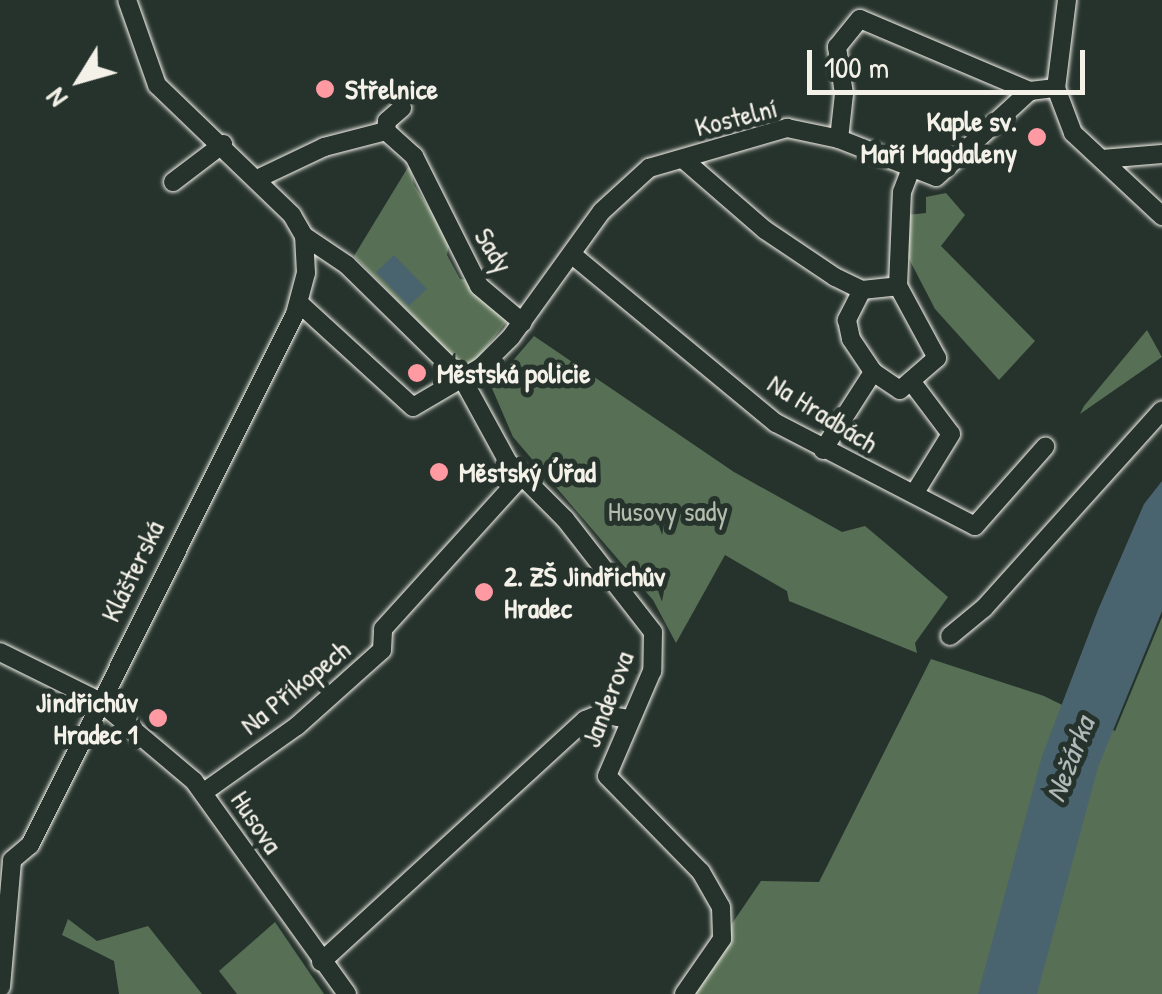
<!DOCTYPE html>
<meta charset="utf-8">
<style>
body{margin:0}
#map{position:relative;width:1162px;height:994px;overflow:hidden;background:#26332d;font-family:"Patrick Hand",sans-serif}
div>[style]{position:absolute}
.green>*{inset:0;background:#576f54}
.water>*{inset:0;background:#4a646f;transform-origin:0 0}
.roads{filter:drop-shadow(0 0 2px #f4f1e8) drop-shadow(0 0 2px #f4f1e8)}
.street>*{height:18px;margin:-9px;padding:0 9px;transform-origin:9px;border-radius:9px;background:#26332d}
.dots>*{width:28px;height:28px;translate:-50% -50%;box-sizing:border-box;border:5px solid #26332d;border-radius:50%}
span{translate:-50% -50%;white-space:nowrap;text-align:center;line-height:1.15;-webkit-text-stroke:10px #26332d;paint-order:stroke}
.poi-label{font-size:28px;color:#f4f1e8;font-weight:700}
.left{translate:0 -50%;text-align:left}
.right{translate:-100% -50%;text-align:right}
.street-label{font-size:28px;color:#f4f1e8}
.park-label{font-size:28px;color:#b5bdad}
.water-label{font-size:30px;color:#b0b9b8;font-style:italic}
.north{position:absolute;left:30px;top:30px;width:100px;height:100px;-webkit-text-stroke:8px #26332d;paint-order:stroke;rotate:233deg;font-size:28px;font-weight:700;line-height:40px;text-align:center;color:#f4f1e8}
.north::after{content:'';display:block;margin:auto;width:35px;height:45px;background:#f4f1e8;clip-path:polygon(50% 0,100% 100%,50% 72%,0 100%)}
.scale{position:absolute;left:807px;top:50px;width:278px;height:45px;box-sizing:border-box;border:5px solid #f4f1e8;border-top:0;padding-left:12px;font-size:30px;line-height:35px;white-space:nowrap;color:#f4f1e8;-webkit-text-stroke:8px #26332d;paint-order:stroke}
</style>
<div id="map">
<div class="green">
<i style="clip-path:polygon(410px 164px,414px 185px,450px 240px,447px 255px,460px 279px,470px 280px,508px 320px,474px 363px,459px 363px,354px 256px)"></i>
<i style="clip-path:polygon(946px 193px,965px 215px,941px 246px,1035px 341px,999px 380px,935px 309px,907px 255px,907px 215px,926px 213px,926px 197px)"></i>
<i style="clip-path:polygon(1147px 330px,1162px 357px,1080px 414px,1084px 406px)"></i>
<i style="clip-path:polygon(534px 336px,734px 472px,842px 532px,865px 526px,896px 552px,948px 597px,915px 643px,917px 653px,789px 601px,787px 591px,725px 555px,676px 643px,653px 600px,513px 437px,491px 386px)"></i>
<i style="clip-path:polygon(1162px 617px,1162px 994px,684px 994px,761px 881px,819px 882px,931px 659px,1044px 696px,1115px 731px)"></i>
<i style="clip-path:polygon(68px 919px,97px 941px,148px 926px,202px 994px,119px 994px,114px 961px,62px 935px)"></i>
<i style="clip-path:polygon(275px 922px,324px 994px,237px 994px,219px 971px)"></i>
</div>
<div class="water">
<i style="left:394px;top:255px;width:47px;height:25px;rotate:46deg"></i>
<i style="clip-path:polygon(1162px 481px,1162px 611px,1098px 767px,1037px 994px,978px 994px,1042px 756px,1098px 610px,1144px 504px)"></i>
</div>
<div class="roads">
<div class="street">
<i style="left:1067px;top:0;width:89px;rotate:97.1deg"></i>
<i style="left:1056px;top:88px;width:48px;rotate:69.3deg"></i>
<i style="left:1073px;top:133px;width:122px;rotate:43deg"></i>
<i style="left:386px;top:131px;width:38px;rotate:42deg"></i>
<i style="left:414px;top:156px;width:145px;rotate:63.4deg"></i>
<i style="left:479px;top:286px;width:57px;rotate:40.1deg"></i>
<i style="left:386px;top:131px;width:10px;rotate:-84deg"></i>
<i style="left:387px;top:121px;width:20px;rotate:-41deg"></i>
<i style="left:839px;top:139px;width:45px;rotate:-83.7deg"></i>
<i style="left:844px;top:94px;width:48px;rotate:-98.5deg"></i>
<i style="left:837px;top:47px;width:36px;rotate:-51deg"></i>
<i style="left:860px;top:19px;width:185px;rotate:23deg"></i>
<i style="left:683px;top:159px;width:108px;rotate:40.9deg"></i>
<i style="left:765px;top:230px;width:84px;rotate:33.9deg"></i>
<i style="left:835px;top:277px;width:30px;rotate:26deg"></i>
<i style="left:862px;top:290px;width:36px;rotate:-6deg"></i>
<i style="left:1102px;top:159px;width:60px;rotate:-4.8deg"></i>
<i style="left:259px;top:178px;width:72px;rotate:-25.5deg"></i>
<i style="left:324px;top:147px;width:64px;rotate:-14.5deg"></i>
<i style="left:173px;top:182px;width:63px;rotate:-37.2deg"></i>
<i style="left:304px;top:236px;width:52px;rotate:34deg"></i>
<i style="left:347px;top:265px;width:161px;rotate:44.5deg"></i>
<i style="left:462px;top:378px;width:96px;rotate:61.3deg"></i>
<i style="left:508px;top:462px;width:81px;rotate:45deg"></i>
<i style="left:565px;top:519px;width:143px;rotate:52.1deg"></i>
<i style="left:653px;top:632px;width:39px;rotate:91deg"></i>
<i style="left:652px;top:671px;width:114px;rotate:113.2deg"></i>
<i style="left:607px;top:776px;width:134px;rotate:45.6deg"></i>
<i style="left:701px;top:872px;width:40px;rotate:60.3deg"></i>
<i style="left:721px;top:907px;width:32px;rotate:88deg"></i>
<i style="left:722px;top:939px;width:67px;rotate:124.6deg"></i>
<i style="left:575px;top:257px;width:261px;rotate:39.6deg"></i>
<i style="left:776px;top:423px;width:224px;rotate:27.4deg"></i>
<i style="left:975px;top:526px;width:106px;rotate:-48.5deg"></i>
<i style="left:862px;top:290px;width:34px;rotate:117deg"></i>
<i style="left:847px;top:320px;width:19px;rotate:78deg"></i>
<i style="left:851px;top:339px;width:40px;rotate:56deg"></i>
<i style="left:299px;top:303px;width:154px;rotate:42.4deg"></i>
<i style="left:413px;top:407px;width:79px;rotate:-30.5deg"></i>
<i style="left:481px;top:367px;width:42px;rotate:-45deg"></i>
<i style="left:511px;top:337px;width:155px;rotate:-54.2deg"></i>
<i style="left:602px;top:211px;width:64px;rotate:-42.5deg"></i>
<i style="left:649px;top:168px;width:144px;rotate:-16.2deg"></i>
<i style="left:787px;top:128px;width:53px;rotate:11.9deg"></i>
<i style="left:839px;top:139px;width:104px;rotate:21.4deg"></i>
<i style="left:936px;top:177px;width:127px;rotate:-42.5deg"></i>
<i style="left:1030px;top:91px;width:26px;rotate:-7deg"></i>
<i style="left:911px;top:381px;width:66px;rotate:53deg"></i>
<i style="left:951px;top:434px;width:67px;rotate:121.6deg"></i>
<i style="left:823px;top:450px;width:93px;rotate:-57.3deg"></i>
<i style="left:873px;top:372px;width:32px;rotate:34deg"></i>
<i style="left:900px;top:390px;width:49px;rotate:-40.9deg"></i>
<i style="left:937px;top:358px;width:82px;rotate:-118.4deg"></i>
<i style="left:898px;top:286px;width:94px;rotate:-87.6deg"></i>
<i style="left:902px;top:192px;width:22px;rotate:-69deg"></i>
<i style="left:950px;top:636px;width:44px;rotate:-39.5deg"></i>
<i style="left:984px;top:608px;width:266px;rotate:-48deg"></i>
<i style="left:0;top:652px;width:110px;rotate:26.3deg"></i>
<i style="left:99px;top:701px;width:124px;rotate:40.1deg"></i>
<i style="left:194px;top:781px;width:262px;rotate:54.3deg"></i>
<i style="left:204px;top:792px;width:114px;rotate:-35.4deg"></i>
<i style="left:297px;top:726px;width:114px;rotate:-41.8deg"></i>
<i style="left:382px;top:650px;width:21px;rotate:-87deg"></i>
<i style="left:383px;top:629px;width:205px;rotate:-47.8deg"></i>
<i style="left:12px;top:860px;width:23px;rotate:-40deg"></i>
<i style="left:30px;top:845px;width:593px;rotate:-63.48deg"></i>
<i style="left:295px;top:314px;width:42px;rotate:-75deg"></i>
<i style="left:306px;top:273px;width:37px;rotate:-93deg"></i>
<i style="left:304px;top:236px;width:24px;rotate:-120deg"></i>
<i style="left:292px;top:215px;width:187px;rotate:-136.1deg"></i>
<i style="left:157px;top:85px;width:90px;rotate:-109.4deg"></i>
<i style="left:321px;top:962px;width:358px;rotate:-42.5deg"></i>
<i style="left:585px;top:720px;width:16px;rotate:-22deg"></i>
<i style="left:600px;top:714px;width:27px;rotate:10deg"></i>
<i style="left:1px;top:987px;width:127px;rotate:-85deg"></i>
</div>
</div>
<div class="dots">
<i style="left:325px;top:89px;background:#ff9aa2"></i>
<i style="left:1037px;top:137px;background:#ff9aa2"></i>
<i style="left:417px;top:373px;background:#ff9aa2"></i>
<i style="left:439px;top:472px;background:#ff9aa2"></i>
<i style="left:484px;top:592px;background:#ff9aa2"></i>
<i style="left:158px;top:718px;background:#ff9aa2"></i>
</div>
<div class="poi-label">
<span class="left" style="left:345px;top:89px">Střelnice</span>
<span class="right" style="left:1017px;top:137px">Kaple sv.<br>Maří Magdaleny</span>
<span class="left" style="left:437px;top:373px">Městská policie</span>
<span class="left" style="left:459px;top:472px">Městský Úřad</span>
<span class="left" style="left:504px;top:592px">2. ZŠ Jindřichův<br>Hradec</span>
<span class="right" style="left:138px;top:718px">Jindřichův<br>Hradec 1</span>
</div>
<div class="street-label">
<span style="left:736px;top:117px;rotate:-14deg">Kostelní</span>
<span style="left:494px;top:250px;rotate:58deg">Sady</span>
<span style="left:823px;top:413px;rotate:32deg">Na Hradbách</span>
<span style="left:132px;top:571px;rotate:-64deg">Klášterská</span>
<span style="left:295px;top:687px;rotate:-39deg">Na Příkopech</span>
<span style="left:607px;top:699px;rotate:-69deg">Janderova</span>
<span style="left:257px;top:822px;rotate:56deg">Husova</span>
</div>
<div class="park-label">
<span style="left:668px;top:511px">Husovy sady</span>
</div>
<div class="water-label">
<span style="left:1069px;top:759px;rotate:-69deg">Nežárka</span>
</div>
<div class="north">N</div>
<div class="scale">100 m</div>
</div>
